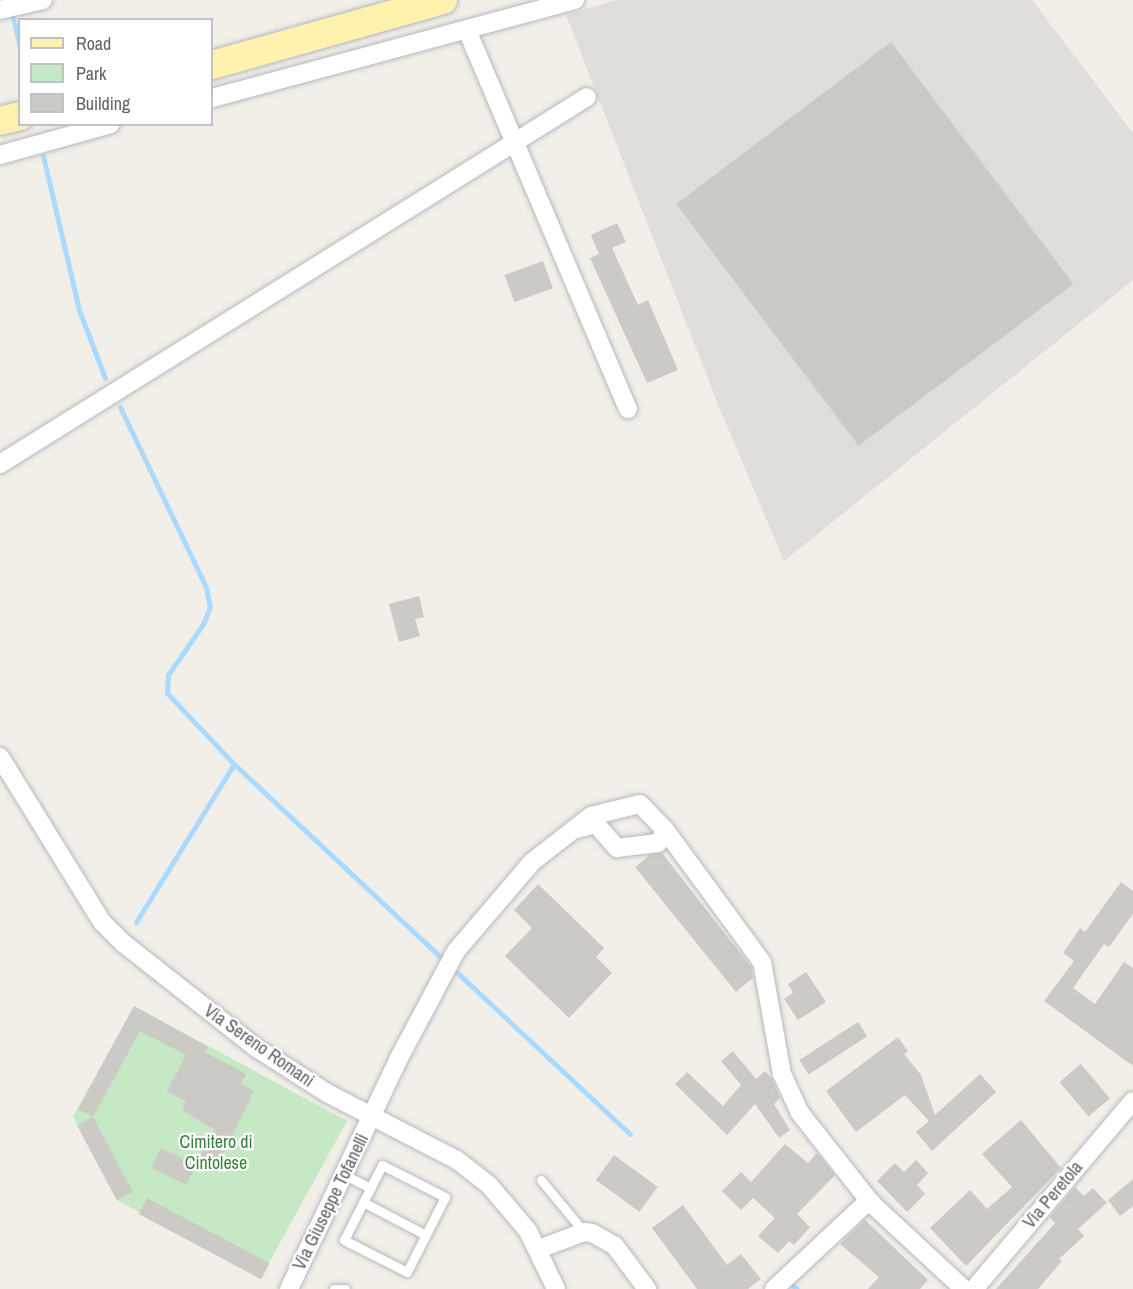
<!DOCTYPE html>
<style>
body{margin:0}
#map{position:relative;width:1133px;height:1289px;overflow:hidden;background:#f1efe8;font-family:"Archivo Narrow",sans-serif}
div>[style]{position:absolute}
.industrial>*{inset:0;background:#e0deda}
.green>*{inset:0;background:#c5e8c5}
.stream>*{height:5px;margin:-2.5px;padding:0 2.5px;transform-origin:2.5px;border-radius:2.5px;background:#aadaff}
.building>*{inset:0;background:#cccac5;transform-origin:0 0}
.roads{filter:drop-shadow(0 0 2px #b5b8bc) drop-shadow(0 0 2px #b5b8bc)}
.lane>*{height:9px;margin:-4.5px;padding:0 4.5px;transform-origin:4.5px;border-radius:4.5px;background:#fff}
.street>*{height:18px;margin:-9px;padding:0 9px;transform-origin:9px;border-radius:9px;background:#fff}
.primary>*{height:28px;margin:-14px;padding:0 14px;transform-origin:14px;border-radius:14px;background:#fff2af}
span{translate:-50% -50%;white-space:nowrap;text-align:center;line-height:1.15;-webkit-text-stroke:4.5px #fff;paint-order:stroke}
.street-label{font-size:18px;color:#5f6368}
.park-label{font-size:18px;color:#348238}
.legend{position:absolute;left:18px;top:18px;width:195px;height:108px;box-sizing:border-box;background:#fff;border:2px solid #bfc1c3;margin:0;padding:8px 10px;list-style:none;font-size:18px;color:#5f6368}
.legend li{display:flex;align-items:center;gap:12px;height:30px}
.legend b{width:30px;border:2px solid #bfc1c3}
</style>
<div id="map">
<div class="industrial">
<i style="clip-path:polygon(616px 0,1032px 0,1133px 133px,1133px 280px,784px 561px,719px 407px,566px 15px)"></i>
</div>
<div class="green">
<i style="clip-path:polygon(134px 1006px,347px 1121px,260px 1279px,117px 1200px,77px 1125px,73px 1117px)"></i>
</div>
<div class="stream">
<i style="left:13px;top:17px;width:32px;rotate:77deg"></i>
<i style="left:43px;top:156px;width:158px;rotate:76.8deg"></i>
<i style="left:79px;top:310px;width:73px;rotate:69.1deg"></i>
<i style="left:120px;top:407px;width:199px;rotate:64.5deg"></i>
<i style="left:206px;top:587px;width:20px;rotate:79deg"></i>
<i style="left:210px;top:607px;width:18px;rotate:112deg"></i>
<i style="left:203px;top:624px;width:62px;rotate:124.5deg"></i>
<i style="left:168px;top:675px;width:18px;rotate:93deg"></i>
<i style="left:167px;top:693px;width:98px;rotate:46.7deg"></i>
<i style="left:234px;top:764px;width:186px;rotate:121.8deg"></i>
<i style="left:234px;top:764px;width:542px;rotate:43.06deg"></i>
<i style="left:790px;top:1283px;width:9px;rotate:41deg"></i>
</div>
<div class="building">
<i style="left:891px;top:42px;width:303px;height:269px;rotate:53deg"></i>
<i style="clip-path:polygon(617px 223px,626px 242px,612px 248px,638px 305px,648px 300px,678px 370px,647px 383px,590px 258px,599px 254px,591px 235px)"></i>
<i style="left:543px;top:261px;width:29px;height:41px;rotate:70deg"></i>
<i style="clip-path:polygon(419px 596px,424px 617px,415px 619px,420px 636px,399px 642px,389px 604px)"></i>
<i style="clip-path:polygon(662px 853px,751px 967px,753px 978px,736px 992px,635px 867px,650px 855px)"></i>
<i style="clip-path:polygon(1121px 882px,1133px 891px,1133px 914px,1109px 947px,1104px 944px,1073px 988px,1095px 1004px,1124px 962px,1133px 968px,1133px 1066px,1044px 1001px,1074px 961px,1063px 953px,1080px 928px,1085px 932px)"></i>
<i style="clip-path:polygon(538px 884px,604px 948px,596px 957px,612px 973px,569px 1018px,505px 956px,532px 928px,514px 910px)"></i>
<i style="clip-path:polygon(806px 972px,826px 1002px,798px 1020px,784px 999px,793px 993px,788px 984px)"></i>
<i style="clip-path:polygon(134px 1006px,208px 1047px,205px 1052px,246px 1074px,241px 1084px,254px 1091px,216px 1170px,198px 1160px,214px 1129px,182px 1110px,186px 1102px,167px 1091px,186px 1055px,140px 1031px,93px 1117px,78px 1109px)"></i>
<i style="left:858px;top:1022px;width:17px;height:70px;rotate:57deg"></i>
<i style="clip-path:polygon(898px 1037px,908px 1051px,904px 1054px,921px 1075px,935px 1115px,980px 1074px,996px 1092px,932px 1151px,916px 1132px,929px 1121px,905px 1095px,856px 1132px,826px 1091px)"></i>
<i style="clip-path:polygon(733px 1051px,756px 1079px,765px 1071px,772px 1079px,780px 1098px,774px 1104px,790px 1130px,779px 1138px,755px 1104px,727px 1135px,675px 1084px,687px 1072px,723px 1106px,741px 1085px,721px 1061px)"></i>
<i style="left:1081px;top:1064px;width:45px;height:28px;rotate:50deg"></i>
<i style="left:93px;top:1117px;width:85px;height:18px;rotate:62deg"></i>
<i style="clip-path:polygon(1021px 1120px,1061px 1168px,966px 1266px,930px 1228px,970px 1190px,987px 1209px,1012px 1187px,982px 1154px)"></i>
<i style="clip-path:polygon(785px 1144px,808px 1163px,817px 1153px,835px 1175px,797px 1214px,810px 1227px,794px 1245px,789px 1241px,778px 1253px,758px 1236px,775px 1218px,753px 1198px,741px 1210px,722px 1191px,741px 1172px,751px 1182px)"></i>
<i style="left:161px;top:1148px;width:39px;height:22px;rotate:26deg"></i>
<i style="left:614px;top:1155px;width:54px;height:31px;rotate:36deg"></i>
<i style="clip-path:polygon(916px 1160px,928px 1173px,917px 1185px,925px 1194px,907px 1212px,877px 1181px,895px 1163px,904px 1172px)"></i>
<i style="clip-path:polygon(1133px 1179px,1133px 1206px,1120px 1216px,1108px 1200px)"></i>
<i style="clip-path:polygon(1075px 1187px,1084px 1196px,1093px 1188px,1107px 1203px,1078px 1229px,1084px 1236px,1059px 1259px,1062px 1261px,1038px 1289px,996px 1289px,1055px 1223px,1050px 1217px)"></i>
<i style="left:147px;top:1198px;width:139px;height:18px;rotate:28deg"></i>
<i style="clip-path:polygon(683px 1205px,727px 1265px,741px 1254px,761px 1279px,748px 1289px,697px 1289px,652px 1228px)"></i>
<i style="clip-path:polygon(865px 1220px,928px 1280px,920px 1289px,868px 1289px,879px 1277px,840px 1244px)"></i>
</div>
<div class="roads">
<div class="lane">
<i style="left:382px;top:1165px;width:71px;rotate:26.9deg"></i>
<i style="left:445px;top:1197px;width:84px;rotate:116.9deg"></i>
<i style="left:407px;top:1272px;width:71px;rotate:-153.1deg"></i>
<i style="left:344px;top:1240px;width:84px;rotate:-63.1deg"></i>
<i style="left:345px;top:1175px;width:29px;rotate:27deg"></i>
<i style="left:541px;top:1180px;width:67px;rotate:50.4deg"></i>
<i style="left:363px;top:1202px;width:71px;rotate:27.6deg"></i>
<i style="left:334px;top:1289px;width:11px"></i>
</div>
<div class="street">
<i style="left:0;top:10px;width:44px;rotate:-13.1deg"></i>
<i style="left:467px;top:30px;width:412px;rotate:67deg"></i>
<i style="left:212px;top:98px;width:376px;rotate:-15.1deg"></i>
<i style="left:0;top:155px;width:115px;rotate:-15.6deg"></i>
<i style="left:0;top:464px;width:692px;rotate:-32.01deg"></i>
<i style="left:0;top:757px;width:194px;rotate:58.3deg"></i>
<i style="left:102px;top:922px;width:30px;rotate:45deg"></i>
<i style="left:123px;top:943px;width:168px;rotate:38.2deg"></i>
<i style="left:255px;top:1047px;width:85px;rotate:32.6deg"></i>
<i style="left:327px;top:1093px;width:146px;rotate:27.3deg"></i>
<i style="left:457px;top:1160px;width:41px;rotate:38deg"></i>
<i style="left:489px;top:1185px;width:60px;rotate:49.7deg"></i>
<i style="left:528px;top:1231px;width:64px;rotate:64.2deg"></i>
<i style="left:576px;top:829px;width:21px;rotate:-14deg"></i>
<i style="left:596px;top:824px;width:32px;rotate:49deg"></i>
<i style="left:617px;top:848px;width:41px;rotate:-7deg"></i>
<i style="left:658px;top:843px;width:14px;rotate:-56deg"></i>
<i style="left:539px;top:1249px;width:48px;rotate:-20.7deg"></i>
<i style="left:584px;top:1232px;width:8px;rotate:7deg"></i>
<i style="left:592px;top:1233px;width:26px;rotate:29deg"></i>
<i style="left:615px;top:1246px;width:54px;rotate:53.3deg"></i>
<i style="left:289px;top:1289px;width:254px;rotate:-64.5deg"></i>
<i style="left:398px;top:1060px;width:123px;rotate:-62deg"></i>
<i style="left:456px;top:951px;width:117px;rotate:-49.5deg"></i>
<i style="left:532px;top:862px;width:75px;rotate:-37.9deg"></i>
<i style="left:591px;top:816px;width:50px;rotate:-13.8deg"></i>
<i style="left:640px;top:804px;width:37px;rotate:46deg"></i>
<i style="left:666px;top:831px;width:162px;rotate:53.8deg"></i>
<i style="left:762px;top:962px;width:114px;rotate:79.9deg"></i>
<i style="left:782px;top:1074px;width:43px;rotate:65.2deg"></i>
<i style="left:800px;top:1113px;width:115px;rotate:51.7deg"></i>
<i style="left:871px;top:1203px;width:127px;rotate:42.8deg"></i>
<i style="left:774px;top:1289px;width:122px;rotate:-43deg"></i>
<i style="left:863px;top:1206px;width:9px;rotate:-21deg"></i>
<i style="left:974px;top:1289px;width:246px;rotate:-49.8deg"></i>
</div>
<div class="primary">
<i style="left:212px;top:65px;width:240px;rotate:-15.7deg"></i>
<i style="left:0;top:121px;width:21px;rotate:-14deg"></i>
</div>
</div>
<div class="street-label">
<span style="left:259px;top:1046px;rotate:35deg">Via Sereno Romani</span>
<span style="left:1053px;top:1195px;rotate:-50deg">Via Peretola</span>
<span style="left:331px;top:1202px;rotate:-64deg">Via Giuseppe Tofanelli</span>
</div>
<div class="park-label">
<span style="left:216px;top:1153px">Cimitero di<br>Cintolese</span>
</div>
<ul class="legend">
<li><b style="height:8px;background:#fff2af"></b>Road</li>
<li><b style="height:16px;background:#c5e8c5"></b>Park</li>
<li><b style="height:16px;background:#cccac5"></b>Building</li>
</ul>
</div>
